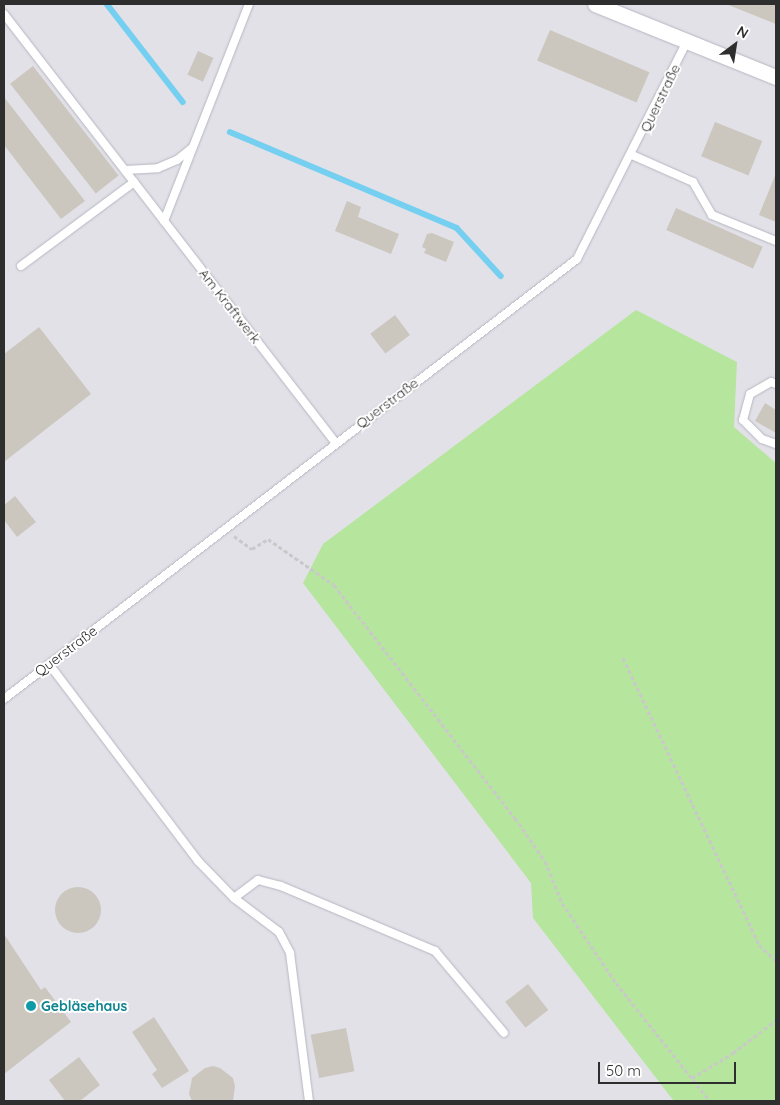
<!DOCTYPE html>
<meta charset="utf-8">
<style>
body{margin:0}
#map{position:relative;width:780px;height:1105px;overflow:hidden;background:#efe9e1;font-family:Quicksand,sans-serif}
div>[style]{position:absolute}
.industrial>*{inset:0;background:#e3e1e8;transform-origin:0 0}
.green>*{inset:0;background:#b6e59e}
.stream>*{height:5.5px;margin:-2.75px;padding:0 2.75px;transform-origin:2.75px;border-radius:2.75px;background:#75cff0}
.building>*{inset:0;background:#cbc7bf;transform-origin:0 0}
.round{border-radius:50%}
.path>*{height:3px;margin-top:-1.5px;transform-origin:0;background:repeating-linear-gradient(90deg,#c9c9c9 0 4px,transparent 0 6.5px)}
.roads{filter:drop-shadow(0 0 1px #b4b7c1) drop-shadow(0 0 1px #b4b7c1)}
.lane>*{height:8px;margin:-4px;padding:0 4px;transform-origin:4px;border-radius:4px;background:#fff}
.street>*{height:15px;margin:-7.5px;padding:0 7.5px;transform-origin:7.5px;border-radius:7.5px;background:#fff}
.dots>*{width:14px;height:14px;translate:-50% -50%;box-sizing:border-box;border:2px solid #fff;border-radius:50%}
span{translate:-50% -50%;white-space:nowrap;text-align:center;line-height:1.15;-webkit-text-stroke:4px #fff;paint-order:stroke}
.street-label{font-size:14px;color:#2e2e2e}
.culture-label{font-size:14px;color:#0d838f;font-weight:700}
.left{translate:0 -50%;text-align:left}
.frame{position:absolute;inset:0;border:5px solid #2e2e2e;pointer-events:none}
.north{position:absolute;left:710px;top:20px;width:50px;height:50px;-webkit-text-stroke:4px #fff;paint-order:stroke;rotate:31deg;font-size:14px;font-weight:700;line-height:20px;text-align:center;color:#2e2e2e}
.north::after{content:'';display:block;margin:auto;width:18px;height:22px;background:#2e2e2e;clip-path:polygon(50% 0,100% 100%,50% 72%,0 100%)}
.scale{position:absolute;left:598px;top:1062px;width:138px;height:22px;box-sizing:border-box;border:2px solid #2e2e2e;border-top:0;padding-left:6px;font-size:15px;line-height:18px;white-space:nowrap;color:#2e2e2e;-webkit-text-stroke:4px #fff;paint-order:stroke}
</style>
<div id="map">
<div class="industrial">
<i style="left:4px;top:4px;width:772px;height:1097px"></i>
</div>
<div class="green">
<i style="clip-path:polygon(636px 310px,737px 362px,734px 427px,776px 463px,776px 1101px,673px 1100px,533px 918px,531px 883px,303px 583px,323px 544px)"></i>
</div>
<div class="stream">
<i style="left:107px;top:4px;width:124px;rotate:52.2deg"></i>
<i style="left:230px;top:132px;width:246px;rotate:22.9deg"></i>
<i style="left:457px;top:228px;width:65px;rotate:47.5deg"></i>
</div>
<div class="building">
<i style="clip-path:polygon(726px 4px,776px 4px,776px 24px)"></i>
<i style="left:550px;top:30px;width:108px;height:33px;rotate:23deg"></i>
<i style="left:198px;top:51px;width:17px;height:26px;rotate:24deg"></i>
<i style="left:33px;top:66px;width:139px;height:29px;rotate:52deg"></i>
<i style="clip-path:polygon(4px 97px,85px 201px,61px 219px,4px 145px)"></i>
<i style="left:715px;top:122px;width:51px;height:37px;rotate:22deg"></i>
<i style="clip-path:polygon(776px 173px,776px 222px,759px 215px)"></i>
<i style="clip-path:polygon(347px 201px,361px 207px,358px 217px,399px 234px,391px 254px,335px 231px)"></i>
<i style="left:676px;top:208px;width:95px;height:24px;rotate:24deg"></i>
<i style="clip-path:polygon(432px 233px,454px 242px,446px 262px,424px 253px,426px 249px,422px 247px,427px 234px)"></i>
<i style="left:395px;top:315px;width:25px;height:31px;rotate:53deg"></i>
<i style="clip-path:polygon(39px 327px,91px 394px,4px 462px,4px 354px)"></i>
<i style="clip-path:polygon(765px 403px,776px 410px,776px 433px,755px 421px)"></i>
<i style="clip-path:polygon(15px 496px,36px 522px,17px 537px,4px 520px,4px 505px)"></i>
<i class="round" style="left:55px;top:887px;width:46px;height:46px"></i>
<i style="clip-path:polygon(4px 934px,41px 990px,45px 987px,71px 1022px,4px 1074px)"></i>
<i style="left:528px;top:984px;width:33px;height:29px;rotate:52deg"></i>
<i style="clip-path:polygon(154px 1017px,189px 1071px,162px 1088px,152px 1074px,157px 1070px,132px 1032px)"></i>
<i style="left:346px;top:1028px;width:44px;height:36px;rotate:79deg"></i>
<i style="clip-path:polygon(79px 1057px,100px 1085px,80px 1101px,65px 1101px,49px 1080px)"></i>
<i style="clip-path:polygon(213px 1066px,220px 1068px,233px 1078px,235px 1086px,233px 1101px,192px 1101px,189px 1094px,192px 1078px,205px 1068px)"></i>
</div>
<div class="path">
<i style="left:234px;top:536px;width:22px;rotate:36deg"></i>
<i style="left:252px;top:549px;width:19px;rotate:-32deg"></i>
<i style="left:268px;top:539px;width:80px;rotate:34.9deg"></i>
<i style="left:334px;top:585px;width:295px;rotate:52.2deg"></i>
<i style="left:515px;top:818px;width:52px;rotate:55.1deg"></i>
<i style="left:545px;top:861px;width:45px;rotate:68deg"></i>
<i style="left:562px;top:903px;width:97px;rotate:56deg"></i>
<i style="left:616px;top:983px;width:151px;rotate:51.5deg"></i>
<i style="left:623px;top:658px;width:318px;rotate:64.6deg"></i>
<i style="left:759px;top:945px;width:23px;rotate:43deg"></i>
<i style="left:692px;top:1078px;width:48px;rotate:-31.4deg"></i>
<i style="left:733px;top:1053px;width:54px;rotate:-37.5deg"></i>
</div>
<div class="roads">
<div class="lane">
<i style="left:4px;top:14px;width:541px;rotate:52.28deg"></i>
<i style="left:632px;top:155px;width:67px;rotate:23.9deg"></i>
<i style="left:693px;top:182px;width:38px;rotate:60deg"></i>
<i style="left:712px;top:215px;width:69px;rotate:22.1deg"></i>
<i style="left:125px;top:170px;width:33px;rotate:-3deg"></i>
<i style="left:158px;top:168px;width:21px;rotate:-23deg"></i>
<i style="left:177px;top:160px;width:19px;rotate:-39deg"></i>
<i style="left:164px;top:221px;width:233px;rotate:-68.6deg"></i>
<i style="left:21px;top:266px;width:141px;rotate:-36.6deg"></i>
<i style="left:776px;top:384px;width:5px;rotate:-158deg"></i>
<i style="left:771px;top:382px;width:24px;rotate:150deg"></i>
<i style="left:750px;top:394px;width:27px;rotate:105deg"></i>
<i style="left:743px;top:420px;width:27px;rotate:45deg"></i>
<i style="left:762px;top:439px;width:15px;rotate:20deg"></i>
<i style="left:49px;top:664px;width:247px;rotate:52.9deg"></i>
<i style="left:198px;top:861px;width:52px;rotate:45.8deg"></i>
<i style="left:234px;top:898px;width:56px;rotate:37.1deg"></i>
<i style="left:279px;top:932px;width:24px;rotate:62deg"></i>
<i style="left:290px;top:953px;width:149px;rotate:82.7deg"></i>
<i style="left:4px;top:699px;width:722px;rotate:-37.52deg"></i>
<i style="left:577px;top:259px;width:244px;rotate:-63.2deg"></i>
<i style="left:234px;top:898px;width:30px;rotate:-37deg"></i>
<i style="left:258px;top:880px;width:24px;rotate:15deg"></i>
<i style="left:281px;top:886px;width:167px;rotate:22.9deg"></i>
<i style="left:435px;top:951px;width:107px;rotate:49.9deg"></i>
</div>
<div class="street">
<i style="left:595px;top:4px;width:195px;rotate:22deg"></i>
</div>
</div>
<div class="dots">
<i style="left:31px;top:1006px;background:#0f9aa8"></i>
</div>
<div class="street-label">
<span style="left:660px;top:98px;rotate:-64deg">Querstraße</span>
<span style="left:230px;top:306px;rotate:52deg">Am Kraftwerk</span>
<span style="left:387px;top:403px;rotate:-37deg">Querstraße</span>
<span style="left:66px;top:651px;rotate:-37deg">Querstraße</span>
</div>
<div class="culture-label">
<span class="left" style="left:41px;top:1006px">Gebläsehaus</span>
</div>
<div class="frame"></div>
<div class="north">N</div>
<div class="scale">50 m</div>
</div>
